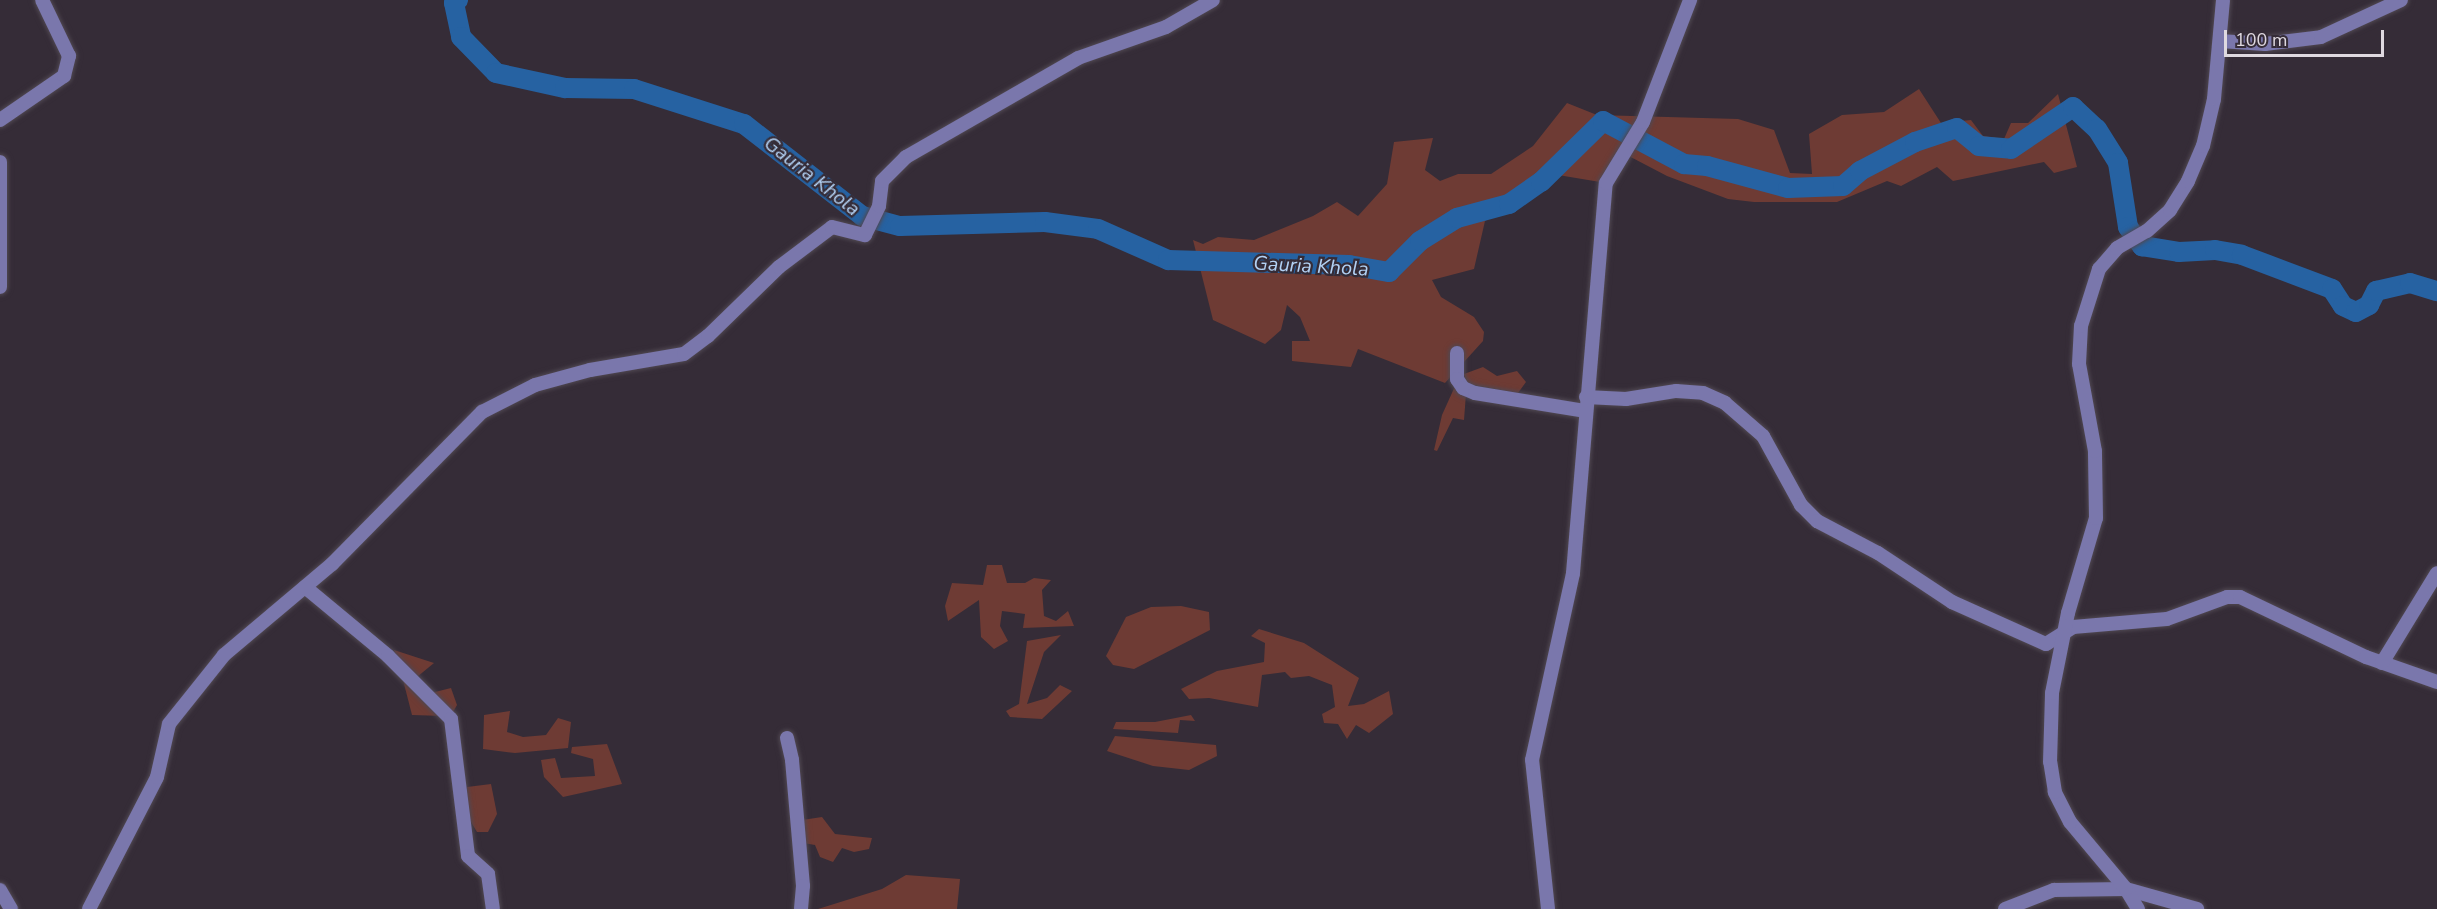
<!DOCTYPE html>
<style>
body{margin:0}
#map{position:relative;width:2437px;height:909px;overflow:hidden;background:#352c37;font-family:"Nunito Sans",sans-serif}
div>[style]{position:absolute}
.green>*{inset:0;background:#6e3b34}
.river>*{height:20px;margin:-10px;padding:0 10px;transform-origin:10px;border-radius:10px;background:#2662a2}
.roads{filter:drop-shadow(0 0 2px #504852) drop-shadow(0 0 2px #504852)}
.minor>*{height:14px;margin:-7px;padding:0 7px;transform-origin:7px;border-radius:7px;background:#7a77ac}
span{translate:-50% -50%;white-space:nowrap;text-align:center;line-height:1.15;-webkit-text-stroke:4.5px #352c37;paint-order:stroke}
.water-label{font-size:20px;color:#b2d1f4;font-style:italic}
.scale{position:absolute;left:2224px;top:30px;width:160px;height:27px;box-sizing:border-box;border:3px solid #dfd9e0;border-top:0;padding-left:8px;font-size:18px;line-height:21px;white-space:nowrap;color:#dfd9e0;-webkit-text-stroke:4px #352c37;paint-order:stroke}
</style>
<div id="map">
<div class="green">
<i style="clip-path:polygon(1919px 89px,1941px 123px,1971px 120px,1983px 136px,2004px 139px,2011px 123px,2028px 123px,2058px 94px,2077px 167px,2054px 173px,2044px 162px,1953px 181px,1937px 167px,1901px 186px,1887px 181px,1837px 202px,1754px 202px,1728px 199px,1667px 176px,1623px 153px,1606px 183px,1558px 175px,1485px 221px,1474px 269px,1432px 280px,1441px 297px,1474px 317px,1484px 332px,1483px 341px,1445px 383px,1358px 349px,1351px 367px,1292px 361px,1292px 341px,1310px 341px,1300px 317px,1287px 305px,1281px 330px,1265px 344px,1213px 320px,1193px 240px,1203px 244px,1218px 237px,1254px 240px,1313px 216px,1337px 202px,1358px 216px,1387px 184px,1394px 142px,1433px 138px,1425px 170px,1440px 181px,1458px 174px,1491px 174px,1533px 146px,1567px 103px,1597px 115px,1738px 119px,1774px 130px,1790px 173px,1812px 174px,1809px 134px,1842px 115px,1884px 112px)"></i>
<i style="clip-path:polygon(1483px 367px,1497px 376px,1517px 371px,1526px 382px,1518px 393px,1467px 384px,1464px 374px)"></i>
<i style="clip-path:polygon(1456px 384px,1466px 394px,1464px 420px,1453px 418px,1437px 451px,1434px 450px,1442px 415px)"></i>
<i style="clip-path:polygon(987px 565px,1002px 565px,1007px 583px,1025px 583px,1034px 578px,1051px 580px,1042px 590px,1044px 616px,1056px 621px,1068px 611px,1074px 626px,1023px 628px,1025px 614px,1002px 611px,1000px 626px,1008px 641px,994px 649px,981px 637px,979px 600px,948px 621px,945px 606px,952px 583px,983px 585px)"></i>
<i style="clip-path:polygon(1181px 606px,1209px 612px,1210px 630px,1134px 669px,1113px 665px,1106px 656px,1126px 617px,1151px 607px)"></i>
<i style="clip-path:polygon(1259px 629px,1304px 643px,1359px 678px,1348px 706px,1364px 704px,1389px 691px,1393px 714px,1369px 733px,1356px 725px,1347px 739px,1338px 724px,1324px 723px,1322px 714px,1335px 707px,1332px 685px,1309px 676px,1291px 678px,1285px 672px,1262px 675px,1258px 707px,1209px 698px,1189px 699px,1181px 689px,1217px 671px,1264px 662px,1265px 643px,1251px 636px)"></i>
<i style="clip-path:polygon(1061px 635px,1044px 652px,1027px 704px,1047px 698px,1060px 685px,1072px 691px,1042px 719px,1010px 717px,1006px 711px,1019px 704px,1027px 641px)"></i>
<i style="clip-path:polygon(394px 650px,434px 663px,417px 677px,397px 661px)"></i>
<i style="clip-path:polygon(402px 676px,443px 716px,412px 715px)"></i>
<i style="clip-path:polygon(451px 688px,457px 705px,453px 712px,431px 693px)"></i>
<i style="clip-path:polygon(510px 711px,507px 732px,523px 737px,546px 735px,558px 718px,571px 722px,568px 748px,515px 753px,483px 749px,484px 715px)"></i>
<i style="clip-path:polygon(1191px 715px,1195px 721px,1180px 720px,1178px 733px,1113px 729px,1116px 722px,1155px 722px)"></i>
<i style="clip-path:polygon(1115px 736px,1216px 745px,1217px 756px,1189px 770px,1153px 766px,1107px 751px)"></i>
<i style="clip-path:polygon(607px 744px,622px 784px,563px 797px,544px 777px,541px 760px,555px 758px,561px 778px,595px 776px,593px 759px,571px 753px,572px 747px)"></i>
<i style="clip-path:polygon(491px 784px,497px 814px,488px 832px,477px 832px,468px 817px,467px 787px)"></i>
<i style="clip-path:polygon(822px 817px,835px 834px,872px 838px,869px 849px,854px 852px,842px 848px,833px 862px,820px 857px,815px 845px,803px 843px,802px 820px)"></i>
<i style="clip-path:polygon(906px 875px,960px 879px,957px 909px,818px 909px,882px 889px)"></i>
</div>
<div class="river">
<i style="left:458px;top:0;width:5px;rotate:143deg"></i>
<i style="left:454px;top:3px;width:35px;rotate:78deg"></i>
<i style="left:461px;top:37px;width:50px;rotate:45.8deg"></i>
<i style="left:496px;top:73px;width:71px;rotate:12.3deg"></i>
<i style="left:565px;top:88px;width:69px;rotate:0.8deg"></i>
<i style="left:634px;top:89px;width:115px;rotate:17.7deg"></i>
<i style="left:744px;top:124px;width:150px;rotate:37.9deg"></i>
<i style="left:862px;top:216px;width:39px;rotate:15deg"></i>
<i style="left:900px;top:226px;width:145px;rotate:-1.6deg"></i>
<i style="left:1045px;top:222px;width:53px;rotate:7.5deg"></i>
<i style="left:1098px;top:229px;width:77px;rotate:23.9deg"></i>
<i style="left:1168px;top:260px;width:181px;rotate:1.6deg"></i>
<i style="left:1349px;top:265px;width:41px;rotate:9.9deg"></i>
<i style="left:1389px;top:272px;width:44px;rotate:-45deg"></i>
<i style="left:1420px;top:241px;width:44px;rotate:-31.9deg"></i>
<i style="left:1457px;top:218px;width:54px;rotate:-15.1deg"></i>
<i style="left:1509px;top:204px;width:39px;rotate:-35deg"></i>
<i style="left:1541px;top:182px;width:87px;rotate:-44.5deg"></i>
<i style="left:1603px;top:121px;width:92px;rotate:28deg"></i>
<i style="left:1684px;top:164px;width:23px;rotate:5deg"></i>
<i style="left:1707px;top:166px;width:84px;rotate:15.2deg"></i>
<i style="left:1788px;top:188px;width:55px;rotate:-2.1deg"></i>
<i style="left:1843px;top:186px;width:23px;rotate:-41deg"></i>
<i style="left:1860px;top:171px;width:62px;rotate:-27.8deg"></i>
<i style="left:1915px;top:142px;width:44px;rotate:-18.4deg"></i>
<i style="left:1957px;top:128px;width:28px;rotate:39deg"></i>
<i style="left:1979px;top:146px;width:32px;rotate:5deg"></i>
<i style="left:2011px;top:149px;width:75px;rotate:-34.1deg"></i>
<i style="left:2073px;top:107px;width:33px;rotate:43deg"></i>
<i style="left:2097px;top:129px;width:40px;rotate:58deg"></i>
<i style="left:2118px;top:163px;width:65px;rotate:81.1deg"></i>
<i style="left:2128px;top:227px;width:24px;rotate:54deg"></i>
<i style="left:2142px;top:246px;width:37px;rotate:9deg"></i>
<i style="left:2179px;top:252px;width:36px;rotate:-3deg"></i>
<i style="left:2215px;top:250px;width:27px;rotate:10deg"></i>
<i style="left:2242px;top:255px;width:96px;rotate:20.7deg"></i>
<i style="left:2332px;top:289px;width:20px;rotate:57deg"></i>
<i style="left:2343px;top:306px;width:14px;rotate:25deg"></i>
<i style="left:2356px;top:312px;width:15px;rotate:-28deg"></i>
<i style="left:2369px;top:305px;width:16px;rotate:-63deg"></i>
<i style="left:2376px;top:291px;width:35px;rotate:-13deg"></i>
<i style="left:2410px;top:283px;width:28px;rotate:17deg"></i>
</div>
<div class="roads">
<div class="minor">
<i style="left:2220px;top:41px;width:45px;rotate:3.8deg"></i>
<i style="left:2265px;top:44px;width:56px;rotate:-7.1deg"></i>
<i style="left:2321px;top:37px;width:88px;rotate:-24.8deg"></i>
<i style="left:0;top:120px;width:78px;rotate:-34.5deg"></i>
<i style="left:64px;top:76px;width:21px;rotate:-76deg"></i>
<i style="left:69px;top:56px;width:62px;rotate:-115.7deg"></i>
<i style="left:0;top:162px;width:125px;rotate:90deg"></i>
<i style="left:1457px;top:353px;width:26px;rotate:90deg"></i>
<i style="left:1457px;top:379px;width:11px;rotate:56deg"></i>
<i style="left:1463px;top:388px;width:13px;rotate:23deg"></i>
<i style="left:1475px;top:393px;width:111px;rotate:9.3deg"></i>
<i style="left:1586px;top:397px;width:40px;rotate:2.9deg"></i>
<i style="left:1626px;top:399px;width:51px;rotate:-9.1deg"></i>
<i style="left:1676px;top:391px;width:27px;rotate:4deg"></i>
<i style="left:1703px;top:393px;width:24px;rotate:24deg"></i>
<i style="left:1725px;top:403px;width:50px;rotate:41deg"></i>
<i style="left:1763px;top:436px;width:79px;rotate:61.2deg"></i>
<i style="left:1801px;top:505px;width:23px;rotate:45deg"></i>
<i style="left:1817px;top:521px;width:69px;rotate:27.7deg"></i>
<i style="left:1878px;top:553px;width:89px;rotate:33.5deg"></i>
<i style="left:1952px;top:602px;width:103px;rotate:24.1deg"></i>
<i style="left:2046px;top:644px;width:32px;rotate:-32deg"></i>
<i style="left:2073px;top:627px;width:94px;rotate:-4.9deg"></i>
<i style="left:2167px;top:619px;width:64px;rotate:-20.1deg"></i>
<i style="left:2227px;top:597px;width:13px"></i>
<i style="left:2240px;top:597px;width:140px;rotate:25.5deg"></i>
<i style="left:2366px;top:657px;width:75px;rotate:19.4deg"></i>
<i style="left:305px;top:587px;width:108px;rotate:39.7deg"></i>
<i style="left:388px;top:656px;width:89px;rotate:45deg"></i>
<i style="left:451px;top:719px;width:138px;rotate:82.9deg"></i>
<i style="left:468px;top:856px;width:27px;rotate:42deg"></i>
<i style="left:488px;top:874px;width:35px;rotate:82deg"></i>
<i style="left:2382px;top:663px;width:105px;rotate:-58.6deg"></i>
<i style="left:787px;top:738px;width:23px;rotate:77deg"></i>
<i style="left:792px;top:760px;width:126px;rotate:85deg"></i>
<i style="left:803px;top:886px;width:23px;rotate:95deg"></i>
<i style="left:0;top:890px;width:22px;rotate:60deg"></i>
<i style="left:89px;top:909px;width:148px;rotate:-62.7deg"></i>
<i style="left:157px;top:777px;width:54px;rotate:-77.2deg"></i>
<i style="left:169px;top:724px;width:88px;rotate:-51.4deg"></i>
<i style="left:224px;top:655px;width:141px;rotate:-40.1deg"></i>
<i style="left:332px;top:564px;width:214px;rotate:-45.4deg"></i>
<i style="left:482px;top:412px;width:59px;rotate:-27deg"></i>
<i style="left:535px;top:385px;width:57px;rotate:-15.3deg"></i>
<i style="left:590px;top:370px;width:95px;rotate:-9.7deg"></i>
<i style="left:684px;top:354px;width:30px;rotate:-37deg"></i>
<i style="left:708px;top:336px;width:99px;rotate:-44.2deg"></i>
<i style="left:779px;top:267px;width:66px;rotate:-37deg"></i>
<i style="left:832px;top:227px;width:34px;rotate:14deg"></i>
<i style="left:865px;top:235px;width:32px;rotate:-64deg"></i>
<i style="left:879px;top:206px;width:25px;rotate:-83deg"></i>
<i style="left:882px;top:181px;width:34px;rotate:-45deg"></i>
<i style="left:906px;top:157px;width:198px;rotate:-29.9deg"></i>
<i style="left:1078px;top:58px;width:93px;rotate:-19.4deg"></i>
<i style="left:1166px;top:27px;width:54px;rotate:-29.9deg"></i>
<i style="left:1548px;top:909px;width:150px;rotate:-96.1deg"></i>
<i style="left:1532px;top:760px;width:191px;rotate:-77.6deg"></i>
<i style="left:1573px;top:573px;width:391px;rotate:-85.2deg"></i>
<i style="left:1606px;top:183px;width:71px;rotate:-58.8deg"></i>
<i style="left:1643px;top:122px;width:131px;rotate:-68.9deg"></i>
<i style="left:2005px;top:909px;width:53px;rotate:-21.2deg"></i>
<i style="left:2054px;top:890px;width:72px;rotate:-0.8deg"></i>
<i style="left:2126px;top:889px;width:74px;rotate:15.7deg"></i>
<i style="left:2138px;top:909px;width:23px;rotate:-121deg"></i>
<i style="left:2126px;top:889px;width:87px;rotate:-129.9deg"></i>
<i style="left:2070px;top:822px;width:34px;rotate:-117deg"></i>
<i style="left:2055px;top:792px;width:30px;rotate:-99deg"></i>
<i style="left:2050px;top:762px;width:69px;rotate:-88.3deg"></i>
<i style="left:2052px;top:693px;width:82px;rotate:-78.7deg"></i>
<i style="left:2068px;top:613px;width:99px;rotate:-73.6deg"></i>
<i style="left:2096px;top:518px;width:67px;rotate:-90.9deg"></i>
<i style="left:2095px;top:451px;width:88px;rotate:-100.4deg"></i>
<i style="left:2079px;top:364px;width:38px;rotate:-87deg"></i>
<i style="left:2081px;top:326px;width:60px;rotate:-72.5deg"></i>
<i style="left:2099px;top:269px;width:28px;rotate:-49deg"></i>
<i style="left:2117px;top:248px;width:34px;rotate:-30deg"></i>
<i style="left:2147px;top:231px;width:31px;rotate:-42deg"></i>
<i style="left:2170px;top:210px;width:34px;rotate:-58deg"></i>
<i style="left:2188px;top:181px;width:38px;rotate:-67deg"></i>
<i style="left:2203px;top:146px;width:48px;rotate:-76.8deg"></i>
<i style="left:2214px;top:99px;width:99px;rotate:-84.8deg"></i>
</div>
</div>
<div class="water-label">
<span style="left:812px;top:176px;rotate:38deg">Gauria Khola</span>
<span style="left:1311px;top:266px;rotate:3deg">Gauria Khola</span>
</div>
<div class="scale">100 m</div>
</div>
